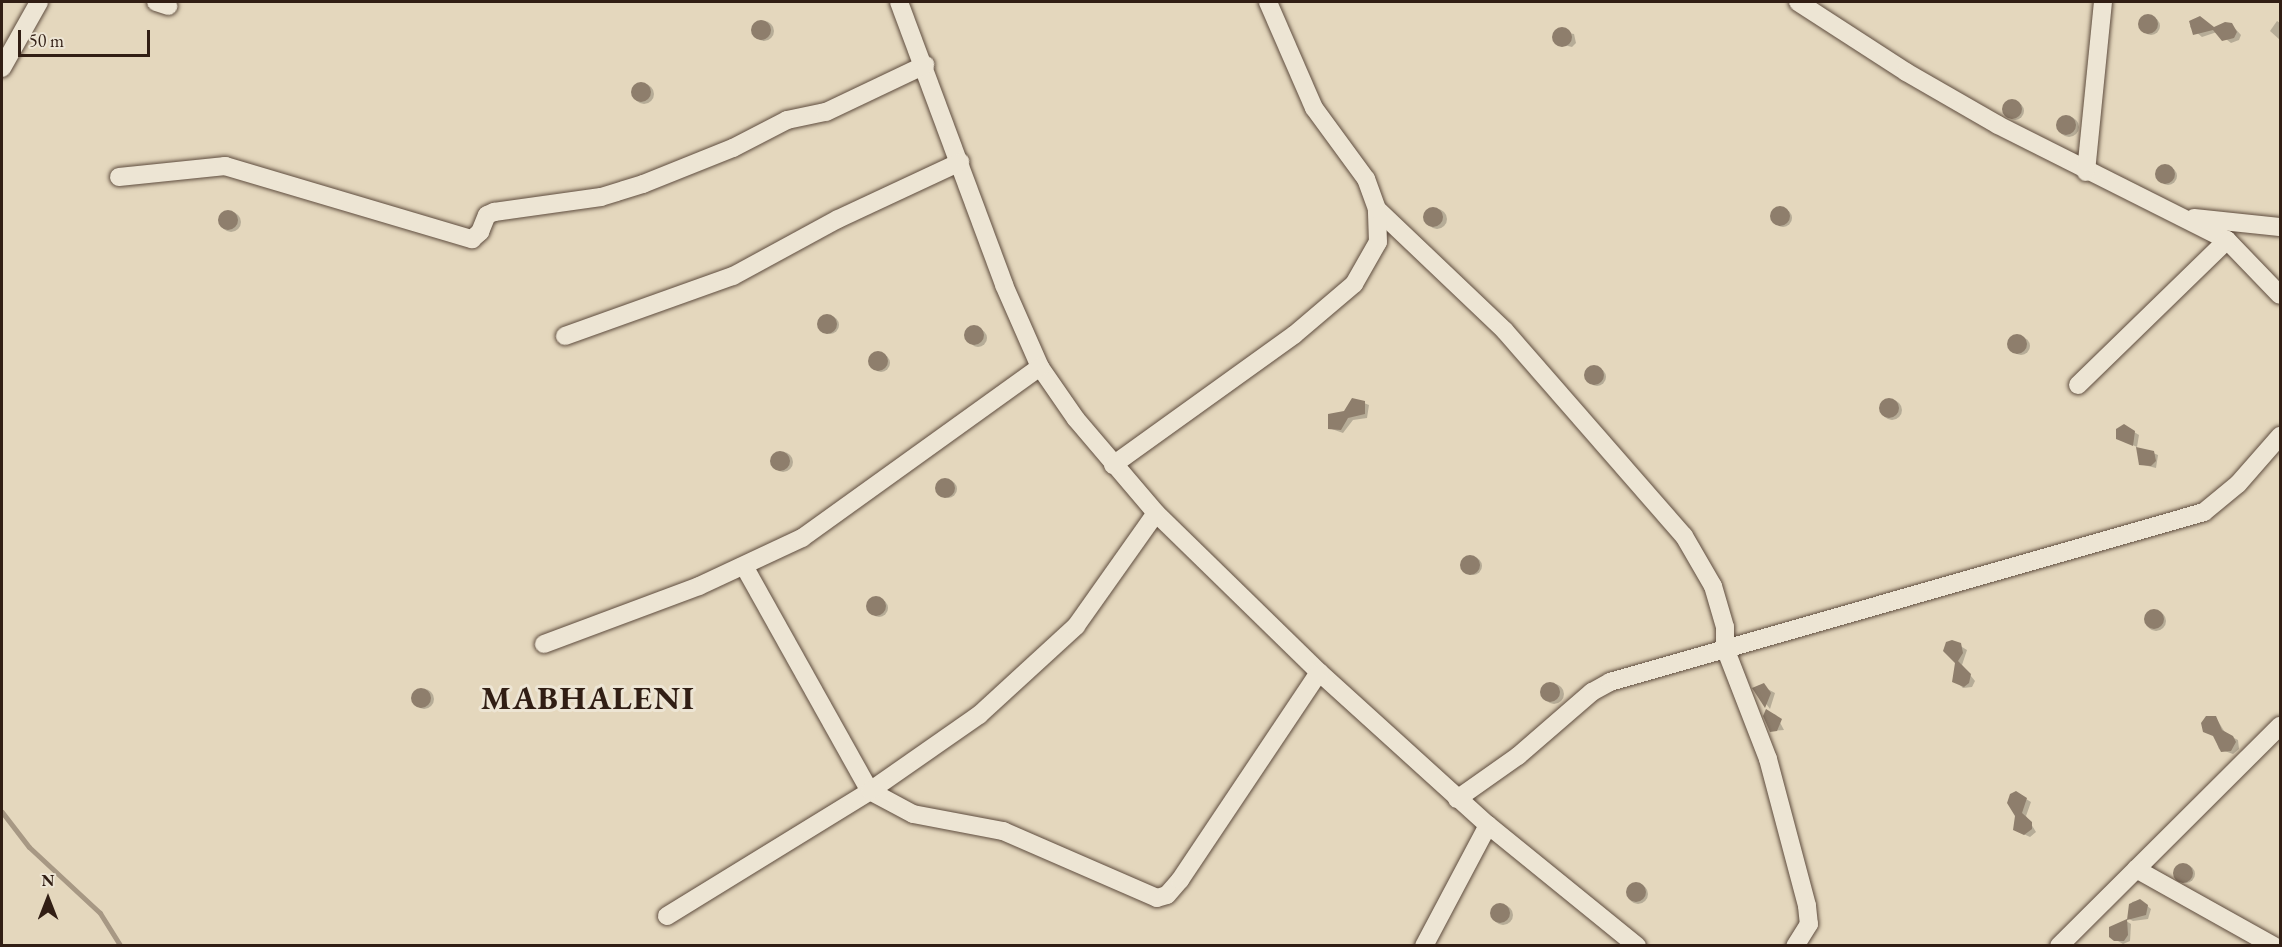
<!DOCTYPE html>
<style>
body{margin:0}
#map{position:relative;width:2282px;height:947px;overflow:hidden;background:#e4d7bd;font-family:"EB Garamond",serif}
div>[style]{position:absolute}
.shadow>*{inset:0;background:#0003}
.round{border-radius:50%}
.stream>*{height:5px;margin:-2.5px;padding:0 2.5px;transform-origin:2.5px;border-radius:2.5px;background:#a79884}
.building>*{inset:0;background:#8e7e6c}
.roads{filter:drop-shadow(0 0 2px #5e4c3e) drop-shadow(0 0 2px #5e4c3e)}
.minor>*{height:18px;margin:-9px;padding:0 9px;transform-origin:9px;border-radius:9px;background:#ede5d4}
span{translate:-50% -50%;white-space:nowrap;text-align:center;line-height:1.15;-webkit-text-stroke:6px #ede5d4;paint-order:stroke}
.district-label{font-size:33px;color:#311e14;font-weight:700;letter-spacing:1.5px}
.frame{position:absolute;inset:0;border:3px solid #311e14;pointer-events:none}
.north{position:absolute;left:18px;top:869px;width:60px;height:60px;-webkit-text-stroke:4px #ede5d4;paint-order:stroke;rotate:0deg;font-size:16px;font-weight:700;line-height:24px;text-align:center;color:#311e14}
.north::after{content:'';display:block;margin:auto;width:21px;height:27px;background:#311e14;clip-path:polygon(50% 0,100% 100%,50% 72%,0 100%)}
.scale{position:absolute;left:18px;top:30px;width:132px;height:27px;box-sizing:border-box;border:3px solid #311e14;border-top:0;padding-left:8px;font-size:18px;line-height:21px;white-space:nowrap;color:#311e14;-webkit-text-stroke:4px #ede5d4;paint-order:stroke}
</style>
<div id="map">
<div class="shadow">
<i class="round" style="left:2142px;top:17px;width:18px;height:18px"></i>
<i style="clip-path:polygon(2200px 18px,2215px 29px,2231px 24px,2241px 35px,2239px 40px,2231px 43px,2217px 32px,2202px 37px,2190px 27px,2192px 20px)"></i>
<i style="clip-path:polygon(2277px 21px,2280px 23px,2280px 40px,2270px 31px)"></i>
<i class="round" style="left:754px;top:21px;width:20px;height:20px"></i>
<i style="clip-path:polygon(1556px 31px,1574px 34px,1576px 43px,1572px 47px,1556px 43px)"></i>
<i class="round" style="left:634px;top:84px;width:20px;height:20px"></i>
<i class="round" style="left:2006px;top:102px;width:18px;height:18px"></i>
<i class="round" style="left:2059px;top:117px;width:20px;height:20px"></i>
<i class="round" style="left:2159px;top:167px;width:18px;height:18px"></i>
<i class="round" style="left:1774px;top:209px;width:18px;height:18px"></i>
<i class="round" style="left:1427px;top:209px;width:20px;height:20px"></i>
<i class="round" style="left:221px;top:212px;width:20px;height:20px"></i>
<i class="round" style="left:821px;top:316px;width:18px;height:18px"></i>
<i class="round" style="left:969px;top:329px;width:18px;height:18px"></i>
<i class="round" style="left:2012px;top:337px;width:18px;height:18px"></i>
<i class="round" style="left:872px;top:354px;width:18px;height:18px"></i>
<i class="round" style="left:1588px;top:368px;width:18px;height:18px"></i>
<i class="round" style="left:1882px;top:400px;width:20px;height:20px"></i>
<i style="clip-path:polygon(1364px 403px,1369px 405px,1367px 418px,1353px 420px,1343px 433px,1329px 428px)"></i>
<i style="clip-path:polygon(2124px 426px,2139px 435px,2137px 447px,2122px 440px)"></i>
<i class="round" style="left:773px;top:452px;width:20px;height:20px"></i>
<i style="clip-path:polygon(2153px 453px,2158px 455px,2156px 468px,2140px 464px)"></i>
<i class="round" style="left:939px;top:480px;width:18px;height:18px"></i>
<i class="round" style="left:1464px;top:557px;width:18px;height:18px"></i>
<i class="round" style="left:870px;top:599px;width:18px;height:18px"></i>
<i class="round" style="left:2146px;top:611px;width:20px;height:20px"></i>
<i style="clip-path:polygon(1952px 641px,1967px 650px,1962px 665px,1975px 681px,1972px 687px,1963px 688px,1953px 678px,1957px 662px)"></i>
<i class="round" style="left:1544px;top:684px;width:20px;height:20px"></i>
<i style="clip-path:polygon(1760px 685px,1775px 693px,1770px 709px,1754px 688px)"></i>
<i class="round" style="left:414px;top:689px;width:20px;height:20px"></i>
<i style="clip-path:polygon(1767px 711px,1776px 715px,1784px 730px,1772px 731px)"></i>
<i style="clip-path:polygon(2216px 718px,2226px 734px,2238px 740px,2239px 749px,2233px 754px,2219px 749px,2214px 735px)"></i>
<i style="clip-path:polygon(2016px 793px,2031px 802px,2026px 816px,2036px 832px,2030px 837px,2019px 832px)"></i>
<i class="round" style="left:2177px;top:865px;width:18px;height:18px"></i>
<i class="round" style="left:1628px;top:884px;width:20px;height:20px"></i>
<i style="clip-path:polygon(2140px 900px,2151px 909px,2148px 919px,2133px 921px,2129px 919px,2132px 902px)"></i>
<i class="round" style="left:1493px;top:905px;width:20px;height:20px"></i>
<i style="clip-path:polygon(2126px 921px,2131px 924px,2130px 941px,2123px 944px,2113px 938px)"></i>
</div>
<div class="stream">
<i style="left:2px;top:812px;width:44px;rotate:52.4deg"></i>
<i style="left:29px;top:847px;width:97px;rotate:42.9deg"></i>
<i style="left:100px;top:913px;width:39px;rotate:58deg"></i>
</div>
<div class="building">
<i class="round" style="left:2138px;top:14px;width:20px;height:20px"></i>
<i style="clip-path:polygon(2200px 16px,2214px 27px,2225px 22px,2232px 23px,2237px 32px,2234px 38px,2222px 41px,2213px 30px,2193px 35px,2189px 21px)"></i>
<i class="round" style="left:751px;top:20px;width:20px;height:20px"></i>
<i class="round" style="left:1552px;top:27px;width:20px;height:20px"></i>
<i class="round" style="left:631px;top:82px;width:20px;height:20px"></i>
<i class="round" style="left:2002px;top:99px;width:20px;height:20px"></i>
<i class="round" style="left:2056px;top:115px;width:20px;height:20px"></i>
<i class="round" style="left:2155px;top:164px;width:20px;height:20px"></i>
<i class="round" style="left:1770px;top:206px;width:20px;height:20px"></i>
<i class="round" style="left:1423px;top:207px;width:20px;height:20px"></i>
<i class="round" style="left:218px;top:210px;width:20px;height:20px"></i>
<i class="round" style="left:817px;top:314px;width:20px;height:20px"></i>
<i class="round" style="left:964px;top:325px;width:20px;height:20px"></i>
<i class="round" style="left:2007px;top:334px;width:20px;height:20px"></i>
<i class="round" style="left:868px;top:351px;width:20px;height:20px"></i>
<i class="round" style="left:1584px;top:365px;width:20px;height:20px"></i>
<i class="round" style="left:1879px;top:398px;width:20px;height:20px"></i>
<i style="clip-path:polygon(1352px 398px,1365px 401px,1365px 414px,1348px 418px,1341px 430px,1328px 429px,1328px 414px,1344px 411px)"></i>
<i style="clip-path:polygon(2124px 424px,2135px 431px,2133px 446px,2116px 439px,2116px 429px)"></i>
<i style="clip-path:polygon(2136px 447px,2154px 451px,2156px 461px,2151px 466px,2139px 465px)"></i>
<i class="round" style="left:770px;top:451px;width:20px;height:20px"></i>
<i class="round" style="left:935px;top:478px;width:20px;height:20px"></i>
<i class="round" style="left:1460px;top:555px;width:20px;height:20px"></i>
<i class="round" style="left:866px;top:596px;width:20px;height:20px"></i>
<i class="round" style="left:2144px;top:609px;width:20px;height:20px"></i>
<i style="clip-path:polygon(1952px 640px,1961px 643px,1963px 653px,1958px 661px,1971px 674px,1969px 683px,1964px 687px,1952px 682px,1955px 663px,1943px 651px,1946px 642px)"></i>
<i class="round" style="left:1540px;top:682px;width:20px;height:20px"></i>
<i style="clip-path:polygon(1764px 683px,1771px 693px,1765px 708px,1752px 688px)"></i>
<i class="round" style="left:411px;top:688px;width:20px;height:20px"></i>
<i style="clip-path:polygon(1766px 709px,1782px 719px,1777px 731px,1770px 732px,1763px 716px)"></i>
<i style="clip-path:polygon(2206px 716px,2216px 716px,2222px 730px,2233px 736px,2236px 742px,2231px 751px,2221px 752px,2213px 736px,2203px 732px,2201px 723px)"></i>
<i style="clip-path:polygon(2016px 791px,2027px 798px,2022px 813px,2032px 822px,2032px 829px,2024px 835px,2013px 830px,2015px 816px,2007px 803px,2010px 794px)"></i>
<i class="round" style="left:2173px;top:863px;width:20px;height:20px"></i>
<i class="round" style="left:1626px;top:882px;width:20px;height:20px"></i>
<i style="clip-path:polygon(2140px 899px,2148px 905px,2146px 915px,2127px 920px,2129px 904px)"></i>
<i class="round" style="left:1490px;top:903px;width:20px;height:20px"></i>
<i style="clip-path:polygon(2127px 919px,2128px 935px,2124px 941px,2114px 941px,2109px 937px,2109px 927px)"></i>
</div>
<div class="roads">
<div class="minor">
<i style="left:156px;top:2px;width:13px;rotate:18deg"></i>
<i style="left:899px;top:2px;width:302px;rotate:69.6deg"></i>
<i style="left:1004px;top:285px;width:90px;rotate:66.3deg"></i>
<i style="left:1040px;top:367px;width:63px;rotate:55.3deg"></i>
<i style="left:1076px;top:419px;width:123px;rotate:49.6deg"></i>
<i style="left:1156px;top:513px;width:228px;rotate:44.3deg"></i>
<i style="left:1319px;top:672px;width:228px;rotate:42.2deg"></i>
<i style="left:1488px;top:825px;width:192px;rotate:39.1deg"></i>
<i style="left:1798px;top:2px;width:129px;rotate:32.9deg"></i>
<i style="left:1906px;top:72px;width:106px;rotate:29.9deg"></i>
<i style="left:1998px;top:125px;width:256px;rotate:26.7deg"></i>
<i style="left:2227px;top:240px;width:76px;rotate:46.1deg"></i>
<i style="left:2px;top:68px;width:76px;rotate:-60.7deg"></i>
<i style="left:2086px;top:172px;width:171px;rotate:-84.3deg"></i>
<i style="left:119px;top:177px;width:107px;rotate:-5.9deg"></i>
<i style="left:225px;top:166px;width:258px;rotate:16.5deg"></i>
<i style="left:472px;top:239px;width:11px;rotate:-41deg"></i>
<i style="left:480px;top:232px;width:18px;rotate:-68deg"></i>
<i style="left:487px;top:215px;width:8px;rotate:-23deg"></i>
<i style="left:494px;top:212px;width:108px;rotate:-8deg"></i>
<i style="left:601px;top:197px;width:44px;rotate:-17.2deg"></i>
<i style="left:643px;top:184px;width:97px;rotate:-21.8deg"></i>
<i style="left:733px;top:148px;width:61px;rotate:-27.4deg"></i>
<i style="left:787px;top:120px;width:40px;rotate:-12deg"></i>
<i style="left:826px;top:112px;width:110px;rotate:-25.4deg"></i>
<i style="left:1377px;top:209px;width:177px;rotate:43.6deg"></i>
<i style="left:1505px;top:331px;width:272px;rotate:48.9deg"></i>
<i style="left:1684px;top:536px;width:58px;rotate:59.9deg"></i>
<i style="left:1713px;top:586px;width:43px;rotate:73.7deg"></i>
<i style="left:1725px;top:627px;width:21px;rotate:90deg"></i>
<i style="left:1725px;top:648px;width:119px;rotate:68.8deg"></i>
<i style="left:1768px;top:759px;width:152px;rotate:75.1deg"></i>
<i style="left:1807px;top:906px;width:18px;rotate:84deg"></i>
<i style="left:1809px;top:924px;width:26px;rotate:122deg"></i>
<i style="left:2194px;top:218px;width:86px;rotate:6deg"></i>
<i style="left:565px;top:336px;width:178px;rotate:-19.7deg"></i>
<i style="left:733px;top:276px;width:119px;rotate:-28.5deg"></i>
<i style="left:838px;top:219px;width:135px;rotate:-25deg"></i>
<i style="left:2078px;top:385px;width:208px;rotate:-44.2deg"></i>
<i style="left:1113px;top:465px;width:223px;rotate:-35.7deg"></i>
<i style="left:1294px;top:335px;width:79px;rotate:-40.4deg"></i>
<i style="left:1354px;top:284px;width:48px;rotate:-60.3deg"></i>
<i style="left:1378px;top:242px;width:33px;rotate:-92deg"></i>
<i style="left:1377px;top:209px;width:32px;rotate:-110deg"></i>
<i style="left:1366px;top:179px;width:88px;rotate:-126.2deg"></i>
<i style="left:1314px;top:108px;width:116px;rotate:-113.5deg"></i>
<i style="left:744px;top:566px;width:258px;rotate:60.8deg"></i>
<i style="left:870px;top:791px;width:49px;rotate:28.1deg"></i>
<i style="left:913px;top:814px;width:92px;rotate:10.7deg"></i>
<i style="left:1003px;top:831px;width:168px;rotate:23.5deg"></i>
<i style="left:1157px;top:898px;width:10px;rotate:-17deg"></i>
<i style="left:1167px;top:895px;width:20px;rotate:-49deg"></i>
<i style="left:1180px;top:880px;width:250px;rotate:-56.2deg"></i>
<i style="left:544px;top:644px;width:165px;rotate:-20.5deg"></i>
<i style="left:699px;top:586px;width:114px;rotate:-25deg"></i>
<i style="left:802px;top:538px;width:293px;rotate:-35.7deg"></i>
<i style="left:1457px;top:799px;width:75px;rotate:-35.2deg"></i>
<i style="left:1518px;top:756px;width:98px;rotate:-40.9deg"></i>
<i style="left:1592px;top:692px;width:21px;rotate:-29deg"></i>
<i style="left:1610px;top:682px;width:618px;rotate:-15.97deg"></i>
<i style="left:2204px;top:512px;width:44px;rotate:-39.5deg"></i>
<i style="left:2238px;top:484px;width:64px;rotate:-48.8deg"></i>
<i style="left:2136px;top:869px;width:158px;rotate:29.2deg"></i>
<i style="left:667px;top:916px;width:238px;rotate:-31.6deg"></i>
<i style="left:870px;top:791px;width:133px;rotate:-34.9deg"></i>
<i style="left:979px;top:715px;width:132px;rotate:-42.5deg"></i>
<i style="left:1076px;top:626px;width:138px;rotate:-54.7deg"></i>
<i style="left:1424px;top:946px;width:137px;rotate:-62.1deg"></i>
<i style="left:2059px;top:946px;width:312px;rotate:-44.9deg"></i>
</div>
</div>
<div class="district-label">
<span style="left:588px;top:698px">MABHALENI</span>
</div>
<div class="frame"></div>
<div class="north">N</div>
<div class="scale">50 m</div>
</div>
